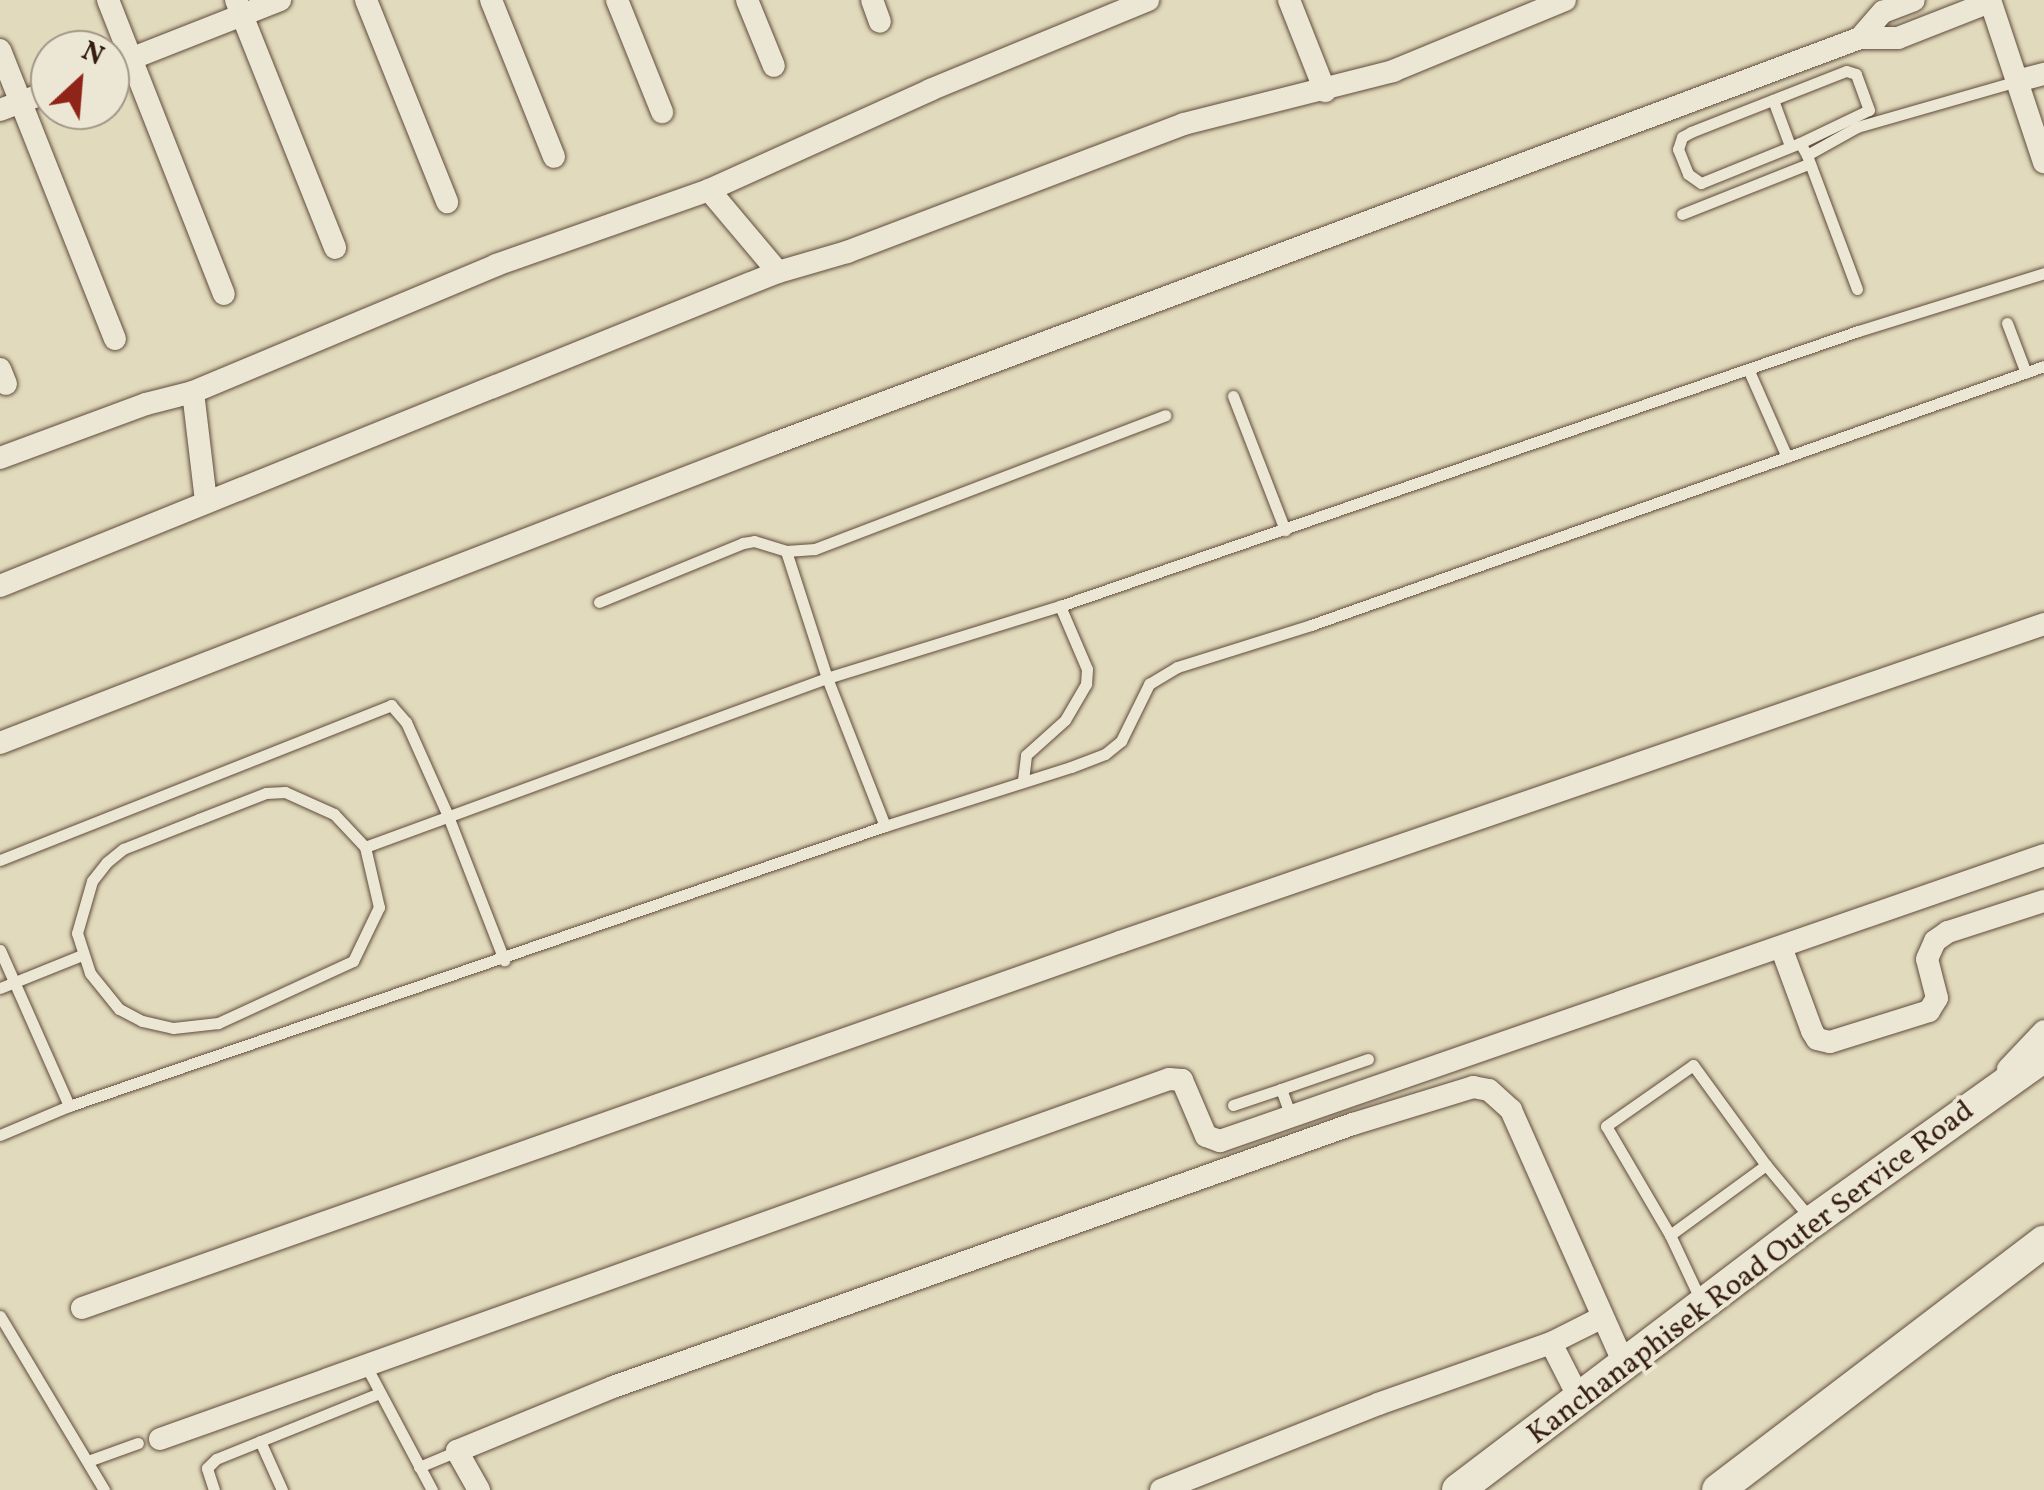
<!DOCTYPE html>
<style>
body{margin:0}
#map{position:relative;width:2044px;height:1490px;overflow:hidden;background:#e2dabd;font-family:Vollkorn,serif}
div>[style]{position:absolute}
.roads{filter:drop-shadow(0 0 2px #604c3b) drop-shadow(0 0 2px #604c3b)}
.service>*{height:11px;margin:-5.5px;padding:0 5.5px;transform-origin:5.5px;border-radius:5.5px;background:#ece7d4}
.minor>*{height:22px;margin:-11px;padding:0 11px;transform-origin:11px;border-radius:11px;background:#ece7d4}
.secondary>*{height:32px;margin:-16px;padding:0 16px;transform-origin:16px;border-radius:16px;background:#ece7d4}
span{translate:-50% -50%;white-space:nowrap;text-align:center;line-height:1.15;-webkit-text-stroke:8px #ece7d4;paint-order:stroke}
.street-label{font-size:30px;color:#351c10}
.north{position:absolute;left:30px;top:30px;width:100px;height:100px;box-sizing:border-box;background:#ece7d4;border:2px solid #a39686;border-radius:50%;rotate:26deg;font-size:28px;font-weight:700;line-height:40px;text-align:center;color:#351c10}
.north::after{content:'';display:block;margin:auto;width:35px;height:45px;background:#8f2418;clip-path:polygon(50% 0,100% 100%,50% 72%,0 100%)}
</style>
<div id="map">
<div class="roads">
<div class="service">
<i style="left:1773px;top:100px;width:49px;rotate:69.7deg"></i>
<i style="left:1800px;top:143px;width:76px;rotate:-25.6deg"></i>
<i style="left:1869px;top:110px;width:38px;rotate:-110deg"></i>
<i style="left:1856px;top:74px;width:10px;rotate:-163deg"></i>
<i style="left:1846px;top:71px;width:167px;rotate:158.5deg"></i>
<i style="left:1691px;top:132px;width:10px;rotate:151deg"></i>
<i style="left:1682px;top:137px;width:13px;rotate:108deg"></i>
<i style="left:1678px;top:149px;width:27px;rotate:68deg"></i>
<i style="left:1688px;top:174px;width:16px;rotate:35deg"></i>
<i style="left:1701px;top:183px;width:107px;rotate:-22deg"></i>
<i style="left:1800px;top:143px;width:14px;rotate:60deg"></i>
<i style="left:1682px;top:214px;width:136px;rotate:-21.6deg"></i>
<i style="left:1857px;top:289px;width:143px;rotate:-110.5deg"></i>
<i style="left:1807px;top:155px;width:57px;rotate:-29.2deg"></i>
<i style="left:1857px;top:127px;width:166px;rotate:-16deg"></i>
<i style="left:2007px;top:323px;width:53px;rotate:69.2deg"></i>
<i style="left:1749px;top:371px;width:94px;rotate:66.2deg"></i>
<i style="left:1233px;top:396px;width:144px;rotate:68.8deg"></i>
<i style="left:599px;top:602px;width:156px;rotate:-22.3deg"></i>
<i style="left:743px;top:543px;width:11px;rotate:-10deg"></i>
<i style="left:754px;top:541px;width:34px;rotate:17deg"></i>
<i style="left:1023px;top:780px;width:25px;rotate:-83deg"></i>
<i style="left:1026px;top:755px;width:52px;rotate:-41.9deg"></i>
<i style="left:1065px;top:720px;width:42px;rotate:-59.7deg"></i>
<i style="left:1086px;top:684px;width:15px;rotate:-86deg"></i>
<i style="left:1087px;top:669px;width:69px;rotate:-113.2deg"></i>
<i style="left:285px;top:792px;width:54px;rotate:24.2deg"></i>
<i style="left:334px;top:814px;width:45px;rotate:46.8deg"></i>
<i style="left:365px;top:847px;width:62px;rotate:76.9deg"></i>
<i style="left:379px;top:907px;width:60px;rotate:115.7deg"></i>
<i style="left:353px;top:961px;width:149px;rotate:155.3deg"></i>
<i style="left:218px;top:1023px;width:45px;rotate:173.7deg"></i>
<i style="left:173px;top:1028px;width:32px;rotate:-167deg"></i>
<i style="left:142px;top:1021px;width:26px;rotate:-152deg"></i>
<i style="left:119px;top:1009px;width:46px;rotate:-128.9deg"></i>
<i style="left:90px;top:973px;width:42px;rotate:-108deg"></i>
<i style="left:77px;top:933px;width:54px;rotate:-73.9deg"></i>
<i style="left:92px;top:881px;width:24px;rotate:-52deg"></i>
<i style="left:107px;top:862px;width:21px;rotate:-39deg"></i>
<i style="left:123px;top:849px;width:82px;rotate:-21.5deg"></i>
<i style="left:199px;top:819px;width:72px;rotate:-21.2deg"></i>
<i style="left:266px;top:793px;width:19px;rotate:-3deg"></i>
<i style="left:885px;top:826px;width:159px;rotate:-111.4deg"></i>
<i style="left:827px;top:678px;width:133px;rotate:-107.9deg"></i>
<i style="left:786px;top:551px;width:29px;rotate:-4deg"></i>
<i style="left:815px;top:549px;width:375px;rotate:-20.9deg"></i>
<i style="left:365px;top:847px;width:492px;rotate:-20.1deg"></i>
<i style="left:827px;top:678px;width:244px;rotate:-17.2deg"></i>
<i style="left:1060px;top:606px;width:844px;rotate:-19.01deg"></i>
<i style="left:1858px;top:331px;width:195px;rotate:-17.3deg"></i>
<i style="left:0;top:860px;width:421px;rotate:-21.6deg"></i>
<i style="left:391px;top:705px;width:23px;rotate:49deg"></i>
<i style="left:406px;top:722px;width:103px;rotate:65.9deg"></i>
<i style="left:448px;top:816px;width:155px;rotate:68.7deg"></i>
<i style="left:0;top:950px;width:171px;rotate:66.1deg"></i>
<i style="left:0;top:988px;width:88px;rotate:-21.9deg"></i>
<i style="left:1281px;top:1089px;width:92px;rotate:-19deg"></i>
<i style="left:1233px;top:1105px;width:51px;rotate:-18.4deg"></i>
<i style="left:1281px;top:1089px;width:30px;rotate:70deg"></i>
<i style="left:0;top:1135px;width:75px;rotate:-22.8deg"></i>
<i style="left:69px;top:1106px;width:863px;rotate:-18.94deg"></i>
<i style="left:885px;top:826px;width:195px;rotate:-17.6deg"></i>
<i style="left:1071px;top:767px;width:36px;rotate:-21deg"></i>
<i style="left:1105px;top:754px;width:21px;rotate:-39deg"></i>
<i style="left:1121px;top:741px;width:64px;rotate:-63.8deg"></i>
<i style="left:1149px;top:684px;width:33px;rotate:-31deg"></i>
<i style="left:1177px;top:667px;width:140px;rotate:-17.4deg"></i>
<i style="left:1311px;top:625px;width:777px;rotate:-19.46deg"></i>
<i style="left:1670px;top:1235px;width:119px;rotate:-36.1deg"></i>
<i style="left:1702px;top:1303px;width:75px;rotate:-115.2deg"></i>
<i style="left:1670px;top:1235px;width:126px;rotate:-120.4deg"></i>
<i style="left:1606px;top:1126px;width:106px;rotate:-35deg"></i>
<i style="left:1693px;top:1065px;width:124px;rotate:53.9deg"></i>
<i style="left:1766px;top:1165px;width:69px;rotate:50.3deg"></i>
<i style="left:0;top:1316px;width:203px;rotate:59.1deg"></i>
<i style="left:365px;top:1364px;width:143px;rotate:62deg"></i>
<i style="left:260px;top:1441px;width:54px;rotate:65.8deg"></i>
<i style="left:88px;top:1461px;width:53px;rotate:-19.8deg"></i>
<i style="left:419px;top:1467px;width:41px;rotate:-22.8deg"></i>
<i style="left:214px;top:1490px;width:23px;rotate:-108deg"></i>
<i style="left:207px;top:1468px;width:13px;rotate:-45deg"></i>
<i style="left:216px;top:1459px;width:176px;rotate:-22deg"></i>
</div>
<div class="minor">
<i style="left:108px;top:0;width:316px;rotate:68.5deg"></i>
<i style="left:236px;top:0;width:267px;rotate:68.2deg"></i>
<i style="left:366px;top:0;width:218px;rotate:68.1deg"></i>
<i style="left:491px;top:0;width:169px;rotate:68.1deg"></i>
<i style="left:617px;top:0;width:121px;rotate:68.1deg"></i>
<i style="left:747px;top:0;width:71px;rotate:67.8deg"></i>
<i style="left:872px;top:0;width:23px;rotate:70deg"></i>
<i style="left:1289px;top:0;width:98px;rotate:68.4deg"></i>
<i style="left:1990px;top:0;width:171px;rotate:71.6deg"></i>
<i style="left:1860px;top:38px;width:35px;rotate:-49deg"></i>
<i style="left:1883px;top:12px;width:33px;rotate:-21deg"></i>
<i style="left:0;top:50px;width:311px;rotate:68.3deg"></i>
<i style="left:110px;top:67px;width:183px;rotate:-21.5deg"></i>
<i style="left:2017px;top:81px;width:28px;rotate:-15deg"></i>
<i style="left:0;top:110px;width:53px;rotate:-20.8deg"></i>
<i style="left:709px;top:190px;width:107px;rotate:49.9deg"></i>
<i style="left:0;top:369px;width:16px;rotate:68deg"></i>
<i style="left:193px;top:392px;width:110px;rotate:83.2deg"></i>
<i style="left:0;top:458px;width:156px;rotate:-20.3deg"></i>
<i style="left:146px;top:404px;width:49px;rotate:-14.3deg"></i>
<i style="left:193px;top:392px;width:329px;rotate:-22.7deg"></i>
<i style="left:496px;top:265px;width:226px;rotate:-19.4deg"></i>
<i style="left:709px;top:190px;width:243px;rotate:-24.3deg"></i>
<i style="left:930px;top:90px;width:236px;rotate:-22.4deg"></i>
<i style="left:0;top:586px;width:839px;rotate:-21.98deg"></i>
<i style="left:778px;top:272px;width:72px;rotate:-16.2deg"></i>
<i style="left:847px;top:252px;width:360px;rotate:-20.8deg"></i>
<i style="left:1184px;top:124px;width:216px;rotate:-14.2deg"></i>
<i style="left:1393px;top:71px;width:186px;rotate:-22.4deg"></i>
<i style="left:0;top:743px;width:829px;rotate:-21.15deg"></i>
<i style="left:773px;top:444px;width:1160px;rotate:-20.48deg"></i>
<i style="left:1860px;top:38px;width:38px"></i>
<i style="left:1898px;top:38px;width:99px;rotate:-21.4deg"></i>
<i style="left:1781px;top:947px;width:90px;rotate:69.7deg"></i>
<i style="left:1812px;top:1031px;width:9px;rotate:58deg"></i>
<i style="left:1817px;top:1039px;width:13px;rotate:13deg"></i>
<i style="left:1830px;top:1042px;width:104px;rotate:-17.4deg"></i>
<i style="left:1929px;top:1011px;width:15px;rotate:-58deg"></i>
<i style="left:1937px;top:998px;width:40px;rotate:-104.4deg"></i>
<i style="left:1927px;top:959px;width:20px;rotate:-66deg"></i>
<i style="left:1935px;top:941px;width:16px;rotate:-35deg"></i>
<i style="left:1948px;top:932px;width:101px;rotate:-17.9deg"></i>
<i style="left:2008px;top:1069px;width:52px;rotate:-46.5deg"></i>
<i style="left:82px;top:1308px;width:1101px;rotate:-19.42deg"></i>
<i style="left:1120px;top:942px;width:977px;rotate:-18.99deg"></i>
<i style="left:1551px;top:1343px;width:64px;rotate:63deg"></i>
<i style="left:160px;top:1439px;width:1071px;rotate:-19.64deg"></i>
<i style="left:1169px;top:1079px;width:13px;rotate:4deg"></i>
<i style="left:1182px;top:1080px;width:61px;rotate:66.8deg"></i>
<i style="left:1206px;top:1136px;width:15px;rotate:20deg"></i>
<i style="left:1220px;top:1141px;width:872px;rotate:-19.14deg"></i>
<i style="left:479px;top:1490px;width:45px;rotate:-119.4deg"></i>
<i style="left:457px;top:1451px;width:169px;rotate:-22.3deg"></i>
<i style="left:613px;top:1387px;width:785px;rotate:-19.57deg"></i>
<i style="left:1353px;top:1124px;width:126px;rotate:-17.1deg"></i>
<i style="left:1473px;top:1087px;width:16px;rotate:11deg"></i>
<i style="left:1489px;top:1090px;width:30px;rotate:42deg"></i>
<i style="left:1511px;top:1110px;width:280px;rotate:66deg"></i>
<i style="left:1161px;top:1490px;width:233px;rotate:-21.6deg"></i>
<i style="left:1378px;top:1404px;width:183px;rotate:-19.4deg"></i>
<i style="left:1551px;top:1343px;width:56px;rotate:-26.6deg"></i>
</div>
<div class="secondary">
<i style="left:1458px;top:1490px;width:445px;rotate:-37.2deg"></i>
<i style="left:1813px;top:1221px;width:284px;rotate:-35.5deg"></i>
<i style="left:1718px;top:1490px;width:410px;rotate:-37.3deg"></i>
</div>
</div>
<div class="street-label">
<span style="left:1751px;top:1273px;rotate:-37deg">Kanchanaphisek Road Outer Service Road</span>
</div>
<div class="north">N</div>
</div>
